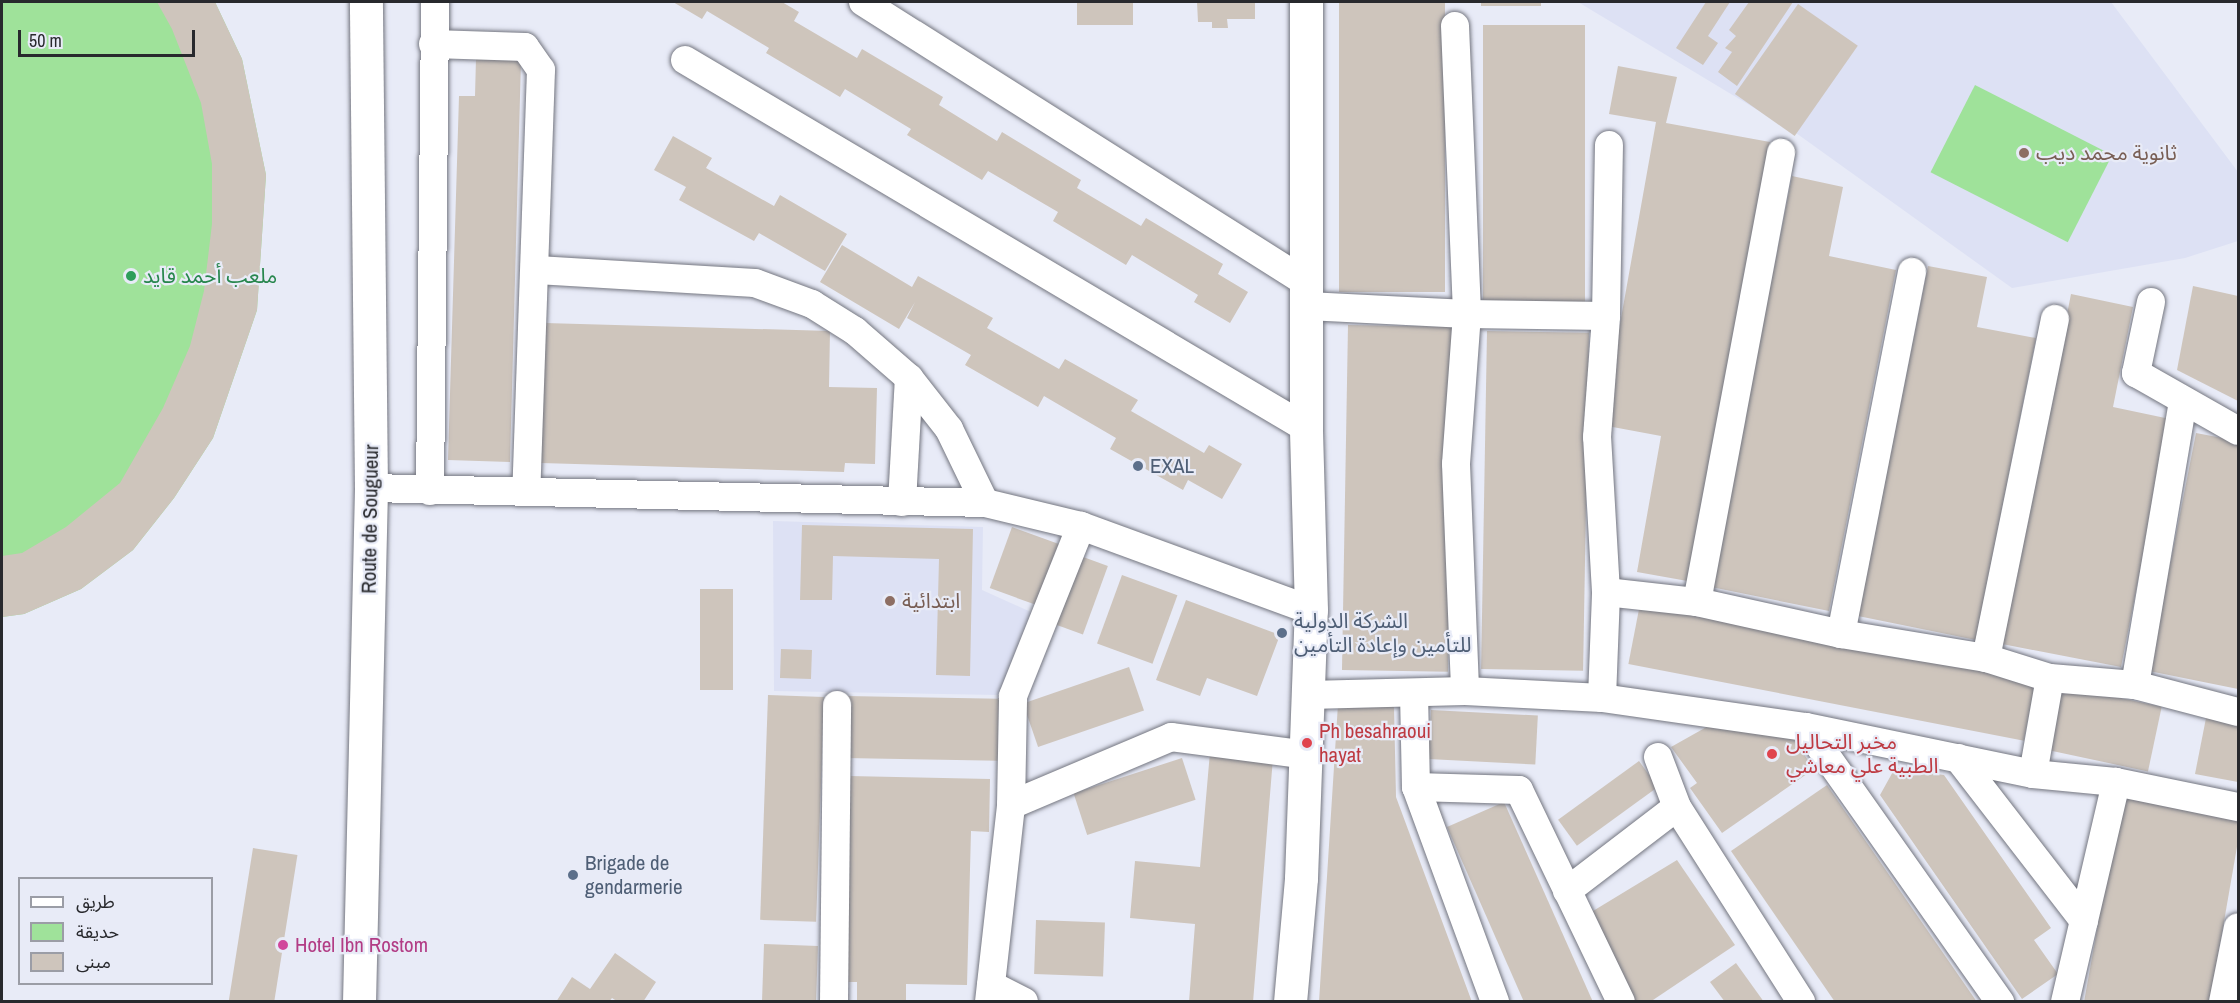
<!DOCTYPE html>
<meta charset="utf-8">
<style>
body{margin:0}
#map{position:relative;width:2240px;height:1003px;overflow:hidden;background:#e8ebf7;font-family:"Archivo Narrow","Noto Sans Arabic",sans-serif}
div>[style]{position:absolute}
.built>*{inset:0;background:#dde1f4}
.green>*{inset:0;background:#9fe29a;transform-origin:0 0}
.building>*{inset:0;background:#cec5bc;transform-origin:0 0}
.roads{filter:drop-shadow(0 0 2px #747680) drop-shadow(0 0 2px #747680)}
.minor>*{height:28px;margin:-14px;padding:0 14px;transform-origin:14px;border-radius:14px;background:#fff}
.tertiary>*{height:33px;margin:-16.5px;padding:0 16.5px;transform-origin:16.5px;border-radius:16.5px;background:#fff}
.primary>*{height:33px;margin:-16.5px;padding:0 16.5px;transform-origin:16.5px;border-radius:16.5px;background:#fff}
.dots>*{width:16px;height:16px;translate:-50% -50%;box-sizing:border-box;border:3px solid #e8ebf7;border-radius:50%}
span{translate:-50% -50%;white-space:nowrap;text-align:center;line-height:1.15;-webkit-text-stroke:4.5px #e8ebf7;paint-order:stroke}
.education-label{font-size:21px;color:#785e54}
.left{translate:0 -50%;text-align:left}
.leisure-label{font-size:21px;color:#27864d}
.service-label{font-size:21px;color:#4e5e75}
.street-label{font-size:21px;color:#28292d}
.health-label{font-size:21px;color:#be3a42}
.hotel-label{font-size:21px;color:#b23c85}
.frame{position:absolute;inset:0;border:3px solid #28292d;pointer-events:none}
.legend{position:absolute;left:18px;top:877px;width:195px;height:108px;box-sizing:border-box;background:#e8ebf7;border:2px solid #9b9da6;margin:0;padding:8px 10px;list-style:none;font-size:18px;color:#28292d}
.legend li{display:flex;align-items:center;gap:12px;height:30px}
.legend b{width:30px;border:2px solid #9b9da6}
.scale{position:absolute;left:18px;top:30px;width:177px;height:27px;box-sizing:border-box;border:3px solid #28292d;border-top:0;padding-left:8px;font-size:18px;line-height:21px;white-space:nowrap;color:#28292d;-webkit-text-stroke:4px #e8ebf7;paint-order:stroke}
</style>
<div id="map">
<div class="built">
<i style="clip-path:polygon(1578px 2px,2111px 2px,2238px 172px,2238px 241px,2185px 258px,2012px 288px,1796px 133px)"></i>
<i style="clip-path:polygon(773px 521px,983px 527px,982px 590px,1031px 612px,999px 695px,774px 691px)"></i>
</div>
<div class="green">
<i style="clip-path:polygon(2px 2px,215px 2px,242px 59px,266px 175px,257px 310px,213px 438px,174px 498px,133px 550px,81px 589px,24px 614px,2px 617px)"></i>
<i style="left:1975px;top:85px;width:154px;height:98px;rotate:27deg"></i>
</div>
<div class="building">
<i style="clip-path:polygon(157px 2px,215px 2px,242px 59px,266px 175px,257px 310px,213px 438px,174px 498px,133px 550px,81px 589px,24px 614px,2px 617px,2px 556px,22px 553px,66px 527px,120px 483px,163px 408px,190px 346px,204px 291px,212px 224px,212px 164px,201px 103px,172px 29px)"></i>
<i style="clip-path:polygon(673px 2px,782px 2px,799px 12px,794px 21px,857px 58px,862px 49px,943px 97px,939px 105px,997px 141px,1002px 132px,1081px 180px,1077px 188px,1141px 226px,1146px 218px,1223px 264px,1218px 274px,1248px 292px,1230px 323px,1194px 302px,1198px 295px,1132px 255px,1126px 265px,1053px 221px,1058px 212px,988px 171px,982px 180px,907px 135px,911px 129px,845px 89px,840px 97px,766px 53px,769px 48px,707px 11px,702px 19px)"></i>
<i style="left:1077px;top:2px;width:56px;height:23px"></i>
<i style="clip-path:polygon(1197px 2px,1255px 2px,1255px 19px,1227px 19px,1228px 28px,1212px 28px,1212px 22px,1198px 22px)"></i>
<i style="left:1339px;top:2px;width:106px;height:290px"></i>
<i style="left:1481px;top:2px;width:60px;height:4px"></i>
<i style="clip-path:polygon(1706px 2px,1730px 2px,1708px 36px,1718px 43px,1703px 65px,1676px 48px)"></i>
<i style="clip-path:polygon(1749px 2px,1793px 2px,1737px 86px,1718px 72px,1732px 52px,1725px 48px,1736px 36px,1729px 30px)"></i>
<i style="left:1798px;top:4px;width:73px;height:110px;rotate:35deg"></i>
<i style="left:1483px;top:25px;width:102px;height:279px"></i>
<i style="clip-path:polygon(476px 58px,521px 60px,510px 462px,448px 460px,459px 96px,475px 96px)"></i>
<i style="clip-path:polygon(1618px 66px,1677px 77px,1666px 123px,1770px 142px,1693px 582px,1637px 572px,1661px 436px,1602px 425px,1656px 122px,1609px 114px)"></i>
<i style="clip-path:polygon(673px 136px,712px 158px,706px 168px,774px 206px,780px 195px,847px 234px,825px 271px,759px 233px,754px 241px,679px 200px,686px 187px,654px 170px)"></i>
<i style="clip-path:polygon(1792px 176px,1843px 187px,1829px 256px,1896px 270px,1829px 611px,1711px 587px)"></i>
<i style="clip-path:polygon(842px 245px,912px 287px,918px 276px,993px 318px,987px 328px,1059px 369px,1065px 359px,1138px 400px,1131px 411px,1204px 453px,1209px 445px,1242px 464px,1222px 499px,1188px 480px,1183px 490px,1110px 449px,1116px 438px,1044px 396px,1038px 407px,965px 365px,971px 355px,907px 318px,915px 302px,899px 329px,820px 282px)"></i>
<i style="clip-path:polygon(1928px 266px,1987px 277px,1977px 327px,2036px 338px,1976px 640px,1858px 616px)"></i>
<i style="clip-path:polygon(2193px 286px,2238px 296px,2238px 401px,2177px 370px)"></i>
<i style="clip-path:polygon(2071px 294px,2133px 307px,2113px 407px,2170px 419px,2121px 667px,2002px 644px)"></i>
<i style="clip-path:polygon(545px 323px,830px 331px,829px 387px,877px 388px,875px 464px,845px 463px,844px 472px,541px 463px)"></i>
<i style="left:1348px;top:325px;width:106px;height:345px;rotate:1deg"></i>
<i style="left:1487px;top:331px;width:102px;height:338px;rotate:1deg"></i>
<i style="clip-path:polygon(2196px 433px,2238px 441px,2238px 689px,2149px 671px)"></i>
<i style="clip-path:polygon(802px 525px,973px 529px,970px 676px,936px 675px,939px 559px,833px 556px,832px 600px,800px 600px)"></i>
<i style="left:1012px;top:527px;width:52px;height:65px;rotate:20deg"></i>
<i style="left:1075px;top:554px;width:35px;height:73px;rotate:20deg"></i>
<i style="left:1122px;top:575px;width:59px;height:73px;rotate:20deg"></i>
<i style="left:700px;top:589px;width:33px;height:101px"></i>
<i style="clip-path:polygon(1186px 600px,1280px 635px,1257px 696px,1207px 678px,1200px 696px,1156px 680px)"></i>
<i style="left:1640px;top:604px;width:403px;height:61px;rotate:11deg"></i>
<i style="left:781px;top:649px;width:31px;height:29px;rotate:2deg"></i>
<i style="left:1129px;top:667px;width:46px;height:112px;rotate:71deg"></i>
<i style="left:2059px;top:685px;width:105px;height:66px;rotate:12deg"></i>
<i style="left:768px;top:695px;width:56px;height:225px;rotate:2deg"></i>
<i style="left:846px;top:696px;width:153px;height:62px;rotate:1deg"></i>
<i style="clip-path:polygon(1338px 704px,1394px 707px,1396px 797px,1472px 1002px,1319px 1002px)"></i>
<i style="left:1431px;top:710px;width:107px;height:49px;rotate:3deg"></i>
<i style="clip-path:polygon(2207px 713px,2238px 720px,2238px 782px,2195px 774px)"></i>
<i style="clip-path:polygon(1719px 720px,1793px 738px,1814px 769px,1722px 833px,1690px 788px,1697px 783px,1671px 747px)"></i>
<i style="clip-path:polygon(1210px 752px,1273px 758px,1253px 1002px,1189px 1002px,1195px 924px,1130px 918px,1135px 861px,1200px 867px)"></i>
<i style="left:1182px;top:758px;width:44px;height:114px;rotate:72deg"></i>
<i style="left:1639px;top:761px;width:32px;height:100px;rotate:54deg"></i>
<i style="clip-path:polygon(1895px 768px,1944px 775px,2051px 928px,2034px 940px,2058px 974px,2022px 999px,1880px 795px)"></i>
<i style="clip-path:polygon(849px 776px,990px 779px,989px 832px,971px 831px,967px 985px,906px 984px,906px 1002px,857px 1002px,857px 982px,845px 982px)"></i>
<i style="clip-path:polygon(1827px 785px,1977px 1002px,1835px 1002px,1731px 851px)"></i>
<i style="clip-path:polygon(2121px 796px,2238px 817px,2238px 841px,2210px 1002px,2084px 1002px)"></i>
<i style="clip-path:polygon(1504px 802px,1593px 1002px,1524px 1002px,1447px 827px)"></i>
<i style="left:253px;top:848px;width:45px;height:154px;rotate:9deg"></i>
<i style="clip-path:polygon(1677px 860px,1735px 945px,1650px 1002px,1634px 1002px,1593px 911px)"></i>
<i style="left:1036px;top:920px;width:69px;height:54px;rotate:2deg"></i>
<i style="left:764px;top:944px;width:54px;height:58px;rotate:2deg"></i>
<i style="clip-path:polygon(615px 953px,656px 982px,643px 1002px,618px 1002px,612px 998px,609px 1002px,556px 1002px,572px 977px,590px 989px)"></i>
<i style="clip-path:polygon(1736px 963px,1764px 1002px,1725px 1002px,1710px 982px)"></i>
</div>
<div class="roads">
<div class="minor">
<i style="left:863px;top:2px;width:525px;rotate:32.33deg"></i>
<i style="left:1455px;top:26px;width:288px;rotate:87.6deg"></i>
<i style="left:1467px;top:314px;width:150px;rotate:94.2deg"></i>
<i style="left:1456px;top:464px;width:227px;rotate:87.7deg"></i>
<i style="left:433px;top:44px;width:92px;rotate:1.9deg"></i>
<i style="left:525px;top:47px;width:28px;rotate:55deg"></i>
<i style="left:541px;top:70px;width:420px;rotate:92deg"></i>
<i style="left:685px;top:60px;width:722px;rotate:30.65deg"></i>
<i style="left:537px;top:270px;width:218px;rotate:3.4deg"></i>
<i style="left:755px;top:283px;width:61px;rotate:20.2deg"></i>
<i style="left:812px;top:304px;width:51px;rotate:32.1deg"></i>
<i style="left:855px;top:331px;width:72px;rotate:41deg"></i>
<i style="left:909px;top:378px;width:65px;rotate:51.9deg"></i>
<i style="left:949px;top:429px;width:82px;rotate:64.1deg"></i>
<i style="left:2151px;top:302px;width:73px;rotate:101.9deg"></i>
<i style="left:2136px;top:373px;width:117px;rotate:29.6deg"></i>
<i style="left:1307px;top:306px;width:160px;rotate:2.9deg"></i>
<i style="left:1467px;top:314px;width:139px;rotate:0.8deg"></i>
<i style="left:371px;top:488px;width:614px;rotate:1.4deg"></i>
<i style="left:985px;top:503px;width:99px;rotate:13.5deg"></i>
<i style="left:1081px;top:526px;width:245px;rotate:20.1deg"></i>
<i style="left:430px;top:491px;width:489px;rotate:-89.4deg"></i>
<i style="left:902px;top:502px;width:124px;rotate:-86.8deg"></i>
<i style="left:1606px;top:592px;width:92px;rotate:6.3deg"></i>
<i style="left:1697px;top:602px;width:148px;rotate:12.5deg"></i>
<i style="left:1841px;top:634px;width:147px;rotate:9.4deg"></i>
<i style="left:1986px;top:658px;width:67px;rotate:17.4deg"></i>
<i style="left:2050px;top:678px;width:85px;rotate:4.7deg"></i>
<i style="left:2135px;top:685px;width:106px;rotate:14.7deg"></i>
<i style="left:1697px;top:602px;width:457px;rotate:-79.4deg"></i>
<i style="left:1841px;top:634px;width:369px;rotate:-78.9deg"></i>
<i style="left:1986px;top:658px;width:346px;rotate:-78.5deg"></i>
<i style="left:2135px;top:685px;width:288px;rotate:-80.4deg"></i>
<i style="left:1414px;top:693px;width:94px;rotate:88.8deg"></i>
<i style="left:1416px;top:787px;width:229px;rotate:69.8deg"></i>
<i style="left:1309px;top:695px;width:156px;rotate:-1.5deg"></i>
<i style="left:1465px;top:691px;width:137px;rotate:2.9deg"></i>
<i style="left:1602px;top:698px;width:206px;rotate:8.1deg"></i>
<i style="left:1806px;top:727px;width:232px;rotate:11.7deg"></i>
<i style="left:2033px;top:774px;width:83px;rotate:5.5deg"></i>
<i style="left:2116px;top:782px;width:125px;rotate:11.6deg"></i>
<i style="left:1602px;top:698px;width:106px;rotate:-87.8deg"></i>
<i style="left:1606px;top:592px;width:155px;rotate:-93.3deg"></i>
<i style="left:1597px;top:437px;width:121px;rotate:-85.7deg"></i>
<i style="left:1606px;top:316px;width:171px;rotate:-89deg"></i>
<i style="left:1806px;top:727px;width:337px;rotate:54.8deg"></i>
<i style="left:1658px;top:757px;width:53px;rotate:69.2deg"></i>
<i style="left:1677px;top:807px;width:231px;rotate:57.5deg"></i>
<i style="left:1958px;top:758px;width:206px;rotate:52.3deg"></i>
<i style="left:2033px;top:774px;width:97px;rotate:-80deg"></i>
<i style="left:1416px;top:787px;width:103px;rotate:1.7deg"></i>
<i style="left:1519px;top:790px;width:235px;rotate:64.3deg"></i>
<i style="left:1011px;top:805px;width:174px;rotate:-23deg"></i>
<i style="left:1171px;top:737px;width:137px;rotate:7.5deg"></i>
<i style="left:1567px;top:891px;width:138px;rotate:-37.4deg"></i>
<i style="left:991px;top:985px;width:37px;rotate:27deg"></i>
<i style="left:834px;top:1002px;width:297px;rotate:-89.4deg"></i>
<i style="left:989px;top:1002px;width:198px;rotate:-83.6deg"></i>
<i style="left:1011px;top:805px;width:109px;rotate:-88.9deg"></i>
<i style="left:1013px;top:696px;width:183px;rotate:-68.2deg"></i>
<i style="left:2065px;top:1002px;width:226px;rotate:-76.9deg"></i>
<i style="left:2223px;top:1002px;width:76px;rotate:-78.7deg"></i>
</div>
<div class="tertiary">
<i style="left:1290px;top:1002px;width:124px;rotate:-84.9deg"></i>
<i style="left:1301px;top:878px;width:268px;rotate:-87.9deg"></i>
<i style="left:1311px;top:610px;width:182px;rotate:-91.6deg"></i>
<i style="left:1306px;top:428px;width:426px;rotate:-90deg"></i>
</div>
<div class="primary">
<i style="left:359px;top:1002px;width:514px;rotate:-88.66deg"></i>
<i style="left:371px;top:488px;width:486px;rotate:-90.6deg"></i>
</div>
</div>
<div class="dots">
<i style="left:2024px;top:153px;background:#8d6e63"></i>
<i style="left:131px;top:276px;background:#2e9e5b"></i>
<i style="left:1138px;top:466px;background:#5c6f8a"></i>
<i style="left:890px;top:601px;background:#8d6e63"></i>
<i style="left:1282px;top:633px;background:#5c6f8a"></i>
<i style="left:1307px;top:743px;background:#e0444e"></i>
<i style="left:1772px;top:754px;background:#e0444e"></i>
<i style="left:573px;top:875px;background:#5c6f8a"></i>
<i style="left:283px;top:945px;background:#d1479c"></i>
</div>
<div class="education-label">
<span class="left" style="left:2036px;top:153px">ثانوية محمد ديب</span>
<span class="left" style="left:902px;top:601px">ابتدائية</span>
</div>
<div class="leisure-label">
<span class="left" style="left:143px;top:276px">ملعب أحمد قايد</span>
</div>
<div class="service-label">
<span class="left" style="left:1150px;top:466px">EXAL</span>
<span class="left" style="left:1294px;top:633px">الشركة الدولية<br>للتأمين وإعادة التأمين</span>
<span class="left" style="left:585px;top:875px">Brigade de<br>gendarmerie</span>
</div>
<div class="street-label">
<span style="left:370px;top:519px;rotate:-89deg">Route de Sougueur</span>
</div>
<div class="health-label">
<span class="left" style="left:1319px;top:743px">Ph besahraoui<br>hayat</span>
<span class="left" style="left:1786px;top:754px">مخبر التحاليل<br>الطبية علي معاشي</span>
</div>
<div class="hotel-label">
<span class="left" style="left:295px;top:945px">Hotel Ibn Rostom</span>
</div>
<div class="frame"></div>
<ul class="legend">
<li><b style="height:8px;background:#fff"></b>طريق</li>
<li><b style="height:16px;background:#9fe29a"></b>حديقة</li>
<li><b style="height:16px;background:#cec5bc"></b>مبنى</li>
</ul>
<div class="scale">50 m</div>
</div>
